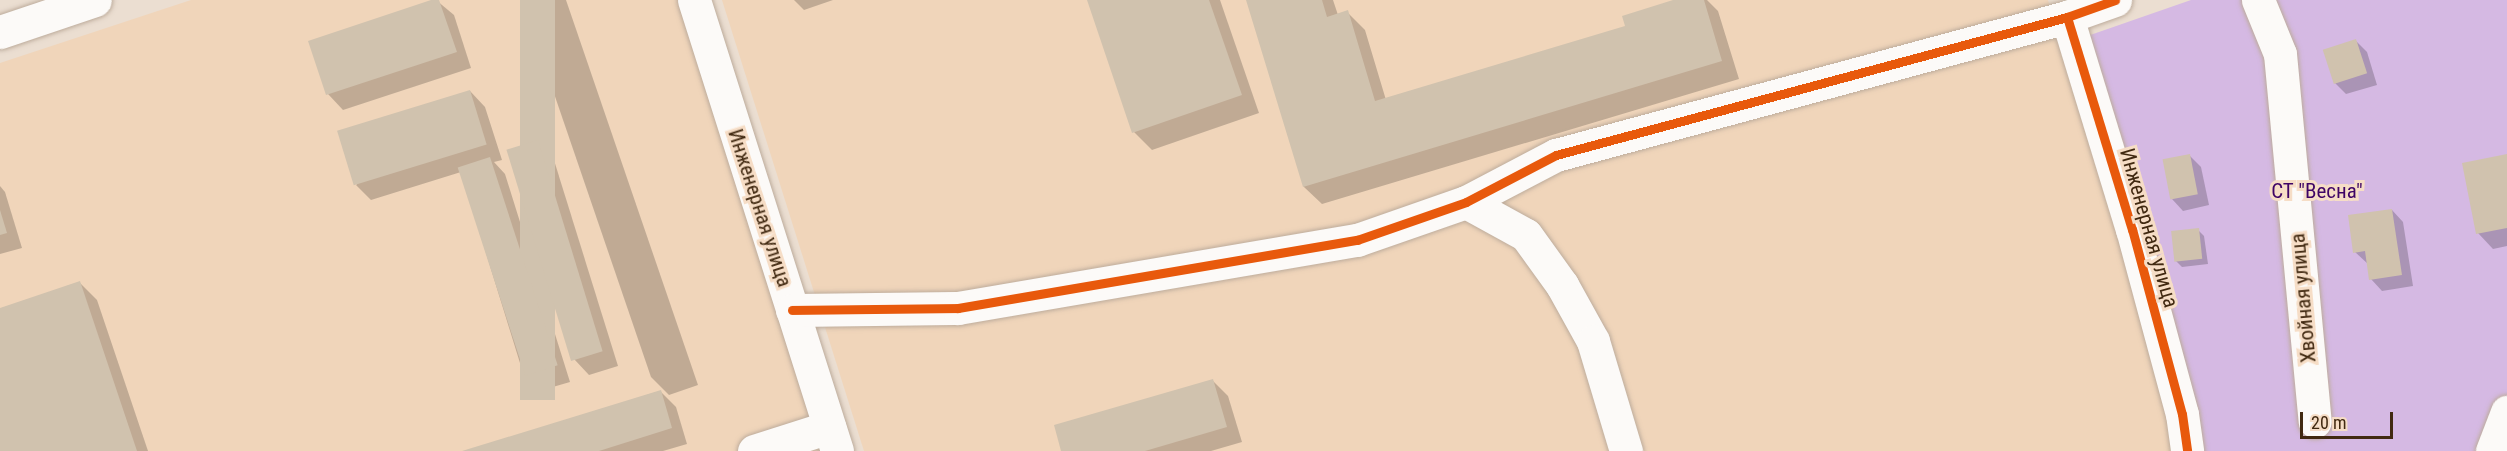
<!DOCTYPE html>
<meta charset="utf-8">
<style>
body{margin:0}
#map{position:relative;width:2507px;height:451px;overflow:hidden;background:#ebded1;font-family:"Roboto Condensed",sans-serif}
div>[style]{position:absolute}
.built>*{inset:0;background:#f0d5ba}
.green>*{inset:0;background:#d5b9e3}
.shadow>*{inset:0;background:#0003}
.building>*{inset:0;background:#d0c2ae;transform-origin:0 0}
.roads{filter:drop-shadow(0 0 2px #bdac9c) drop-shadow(0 0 2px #bdac9c)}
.street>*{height:33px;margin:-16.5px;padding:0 16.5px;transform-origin:16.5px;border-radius:16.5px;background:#fcfaf8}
.cycleway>*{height:9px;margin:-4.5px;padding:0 4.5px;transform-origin:4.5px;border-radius:4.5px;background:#e8590c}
span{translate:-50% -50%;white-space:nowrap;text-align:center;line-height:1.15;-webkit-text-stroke:6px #f6ddc6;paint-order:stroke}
.park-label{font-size:21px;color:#3e0365}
.street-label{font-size:21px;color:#412911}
.scale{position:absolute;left:2300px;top:412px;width:93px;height:27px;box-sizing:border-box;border:3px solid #412911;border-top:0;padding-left:8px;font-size:18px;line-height:21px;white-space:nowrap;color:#412911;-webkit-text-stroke:4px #f6ddc6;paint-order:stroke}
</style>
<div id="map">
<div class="built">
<i style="clip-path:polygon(191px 0,680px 0,825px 451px,0 451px,0 63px)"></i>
<i style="clip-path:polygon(722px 0,2048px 0,2163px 382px,2176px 451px,864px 451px)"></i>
</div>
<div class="green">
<i style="clip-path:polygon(2191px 0,2507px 0,2507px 451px,2184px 451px,2073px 41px)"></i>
</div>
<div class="shadow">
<i style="clip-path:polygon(436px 0,454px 15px,471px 68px,343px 110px,328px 94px,310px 42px)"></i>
<i style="clip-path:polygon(522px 0,566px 0,698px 385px,669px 395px,651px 377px)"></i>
<i style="clip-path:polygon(794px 0,833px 0,804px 10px)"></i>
<i style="clip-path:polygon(1088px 0,1220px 0,1259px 113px,1152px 150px,1134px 132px)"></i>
<i style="clip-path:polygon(1248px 0,1333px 0,1338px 15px,1347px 12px,1365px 30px,1386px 100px,1627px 28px,1678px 0,1707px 0,1718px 11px,1739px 79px,1322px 204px,1304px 187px)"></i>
<i style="clip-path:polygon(2356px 41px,2367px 52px,2377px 85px,2346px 94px,2335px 83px,2324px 51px)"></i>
<i style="clip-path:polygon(470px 91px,485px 107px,502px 160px,494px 162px,505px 174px,570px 382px,539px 391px,524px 376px,461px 172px,371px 200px,356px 185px)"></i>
<i style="clip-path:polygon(537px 142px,553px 157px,618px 366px,589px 375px,574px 359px)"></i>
<i style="clip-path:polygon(2189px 155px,2201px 167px,2209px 205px,2183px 211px,2172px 199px)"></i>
<i style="clip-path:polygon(2507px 156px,2507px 246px,2493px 249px,2478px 233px)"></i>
<i style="clip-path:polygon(0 186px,5px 192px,22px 248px,0 254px)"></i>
<i style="clip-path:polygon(2392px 210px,2403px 222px,2413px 286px,2382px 291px,2371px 279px,2368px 264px,2355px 252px)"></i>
<i style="clip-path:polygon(2198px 230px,2204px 236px,2208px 264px,2182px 267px,2176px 261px)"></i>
<i style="clip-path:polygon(80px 283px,97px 300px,148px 451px,0 451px,0 309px)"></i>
<i style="clip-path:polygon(1213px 381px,1228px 396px,1242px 442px,1211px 451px,1063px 451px)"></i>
<i style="clip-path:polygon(660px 391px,676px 407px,687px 444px,663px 451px,466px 451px)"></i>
</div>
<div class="building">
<i style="clip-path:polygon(431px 0,439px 0,457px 52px,326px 95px,308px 41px)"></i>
<i style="left:520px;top:0;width:35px;height:400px"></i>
<i style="clip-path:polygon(1087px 0,1209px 0,1242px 95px,1132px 133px)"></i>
<i style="clip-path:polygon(1246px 0,1322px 0,1327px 17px,1348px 10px,1375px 101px,1625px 26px,1622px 16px,1673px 0,1704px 0,1722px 61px,1303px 187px)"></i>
<i style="left:2356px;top:39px;width:36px;height:35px;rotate:72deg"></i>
<i style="left:470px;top:90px;width:57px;height:139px;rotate:73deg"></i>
<i style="left:538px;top:140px;width:221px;height:33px;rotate:73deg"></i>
<i style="left:2190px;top:154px;width:41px;height:28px;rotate:79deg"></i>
<i style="clip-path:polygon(2507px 154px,2507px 228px,2476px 234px,2462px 163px)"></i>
<i style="left:490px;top:157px;width:219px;height:34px;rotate:72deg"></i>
<i style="clip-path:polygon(2392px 209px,2402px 275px,2369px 280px,2365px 251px,2353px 253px,2348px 215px)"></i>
<i style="clip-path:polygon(0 210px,7px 233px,0 235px)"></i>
<i style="left:2199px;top:228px;width:31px;height:28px;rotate:84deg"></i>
<i style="clip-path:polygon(80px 281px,137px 451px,0 451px,0 308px)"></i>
<i style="clip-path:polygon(1213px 379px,1227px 427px,1145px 451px,1061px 451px,1054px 425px)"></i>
<i style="clip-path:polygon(661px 390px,672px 428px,599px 451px,462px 451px)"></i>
</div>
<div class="roads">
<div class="street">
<i style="left:694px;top:0;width:473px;rotate:72.4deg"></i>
<i style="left:2258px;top:0;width:58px;rotate:67.8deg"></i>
<i style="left:2280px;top:54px;width:369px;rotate:84.6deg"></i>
<i style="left:2067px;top:17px;width:222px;rotate:73deg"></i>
<i style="left:2132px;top:229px;width:192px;rotate:74.9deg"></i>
<i style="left:2182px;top:414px;width:37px;rotate:82deg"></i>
<i style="left:0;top:32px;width:100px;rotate:-18.6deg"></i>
<i style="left:1466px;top:202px;width:68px;rotate:28.8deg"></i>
<i style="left:1526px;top:235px;width:62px;rotate:54.2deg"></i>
<i style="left:1562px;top:285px;width:64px;rotate:61deg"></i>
<i style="left:1593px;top:341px;width:115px;rotate:73.3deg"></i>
<i style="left:792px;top:310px;width:166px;rotate:-0.7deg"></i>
<i style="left:958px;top:308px;width:405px;rotate:-9.7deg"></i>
<i style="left:1357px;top:240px;width:115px;rotate:-19.2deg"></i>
<i style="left:1466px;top:202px;width:102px;rotate:-27.6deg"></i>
<i style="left:1556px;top:155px;width:529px;rotate:-15.11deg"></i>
<i style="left:2067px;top:17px;width:51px;rotate:-19.5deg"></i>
<i style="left:754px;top:451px;width:79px;rotate:-17.7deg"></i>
<i style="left:2492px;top:451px;width:42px;rotate:-69deg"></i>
</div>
</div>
<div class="cycleway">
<i style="left:2067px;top:17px;width:222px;rotate:73deg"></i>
<i style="left:2132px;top:229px;width:192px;rotate:74.9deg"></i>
<i style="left:2182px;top:414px;width:37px;rotate:82deg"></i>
<i style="left:792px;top:310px;width:166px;rotate:-0.7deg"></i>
<i style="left:958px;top:308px;width:405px;rotate:-9.7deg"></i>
<i style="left:1357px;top:240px;width:115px;rotate:-19.2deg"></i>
<i style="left:1466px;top:202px;width:102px;rotate:-27.6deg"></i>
<i style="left:1556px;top:155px;width:529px;rotate:-15.11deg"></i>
<i style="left:2067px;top:17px;width:51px;rotate:-19.5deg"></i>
</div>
<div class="park-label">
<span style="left:2317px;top:191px">СТ "Весна"</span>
</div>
<div class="street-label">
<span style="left:760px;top:208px;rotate:72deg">Инженерная улица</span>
<span style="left:2149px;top:228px;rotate:74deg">Инженерная улица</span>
<span style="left:2303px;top:298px;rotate:-95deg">Хвойная улица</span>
</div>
<div class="scale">20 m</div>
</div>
